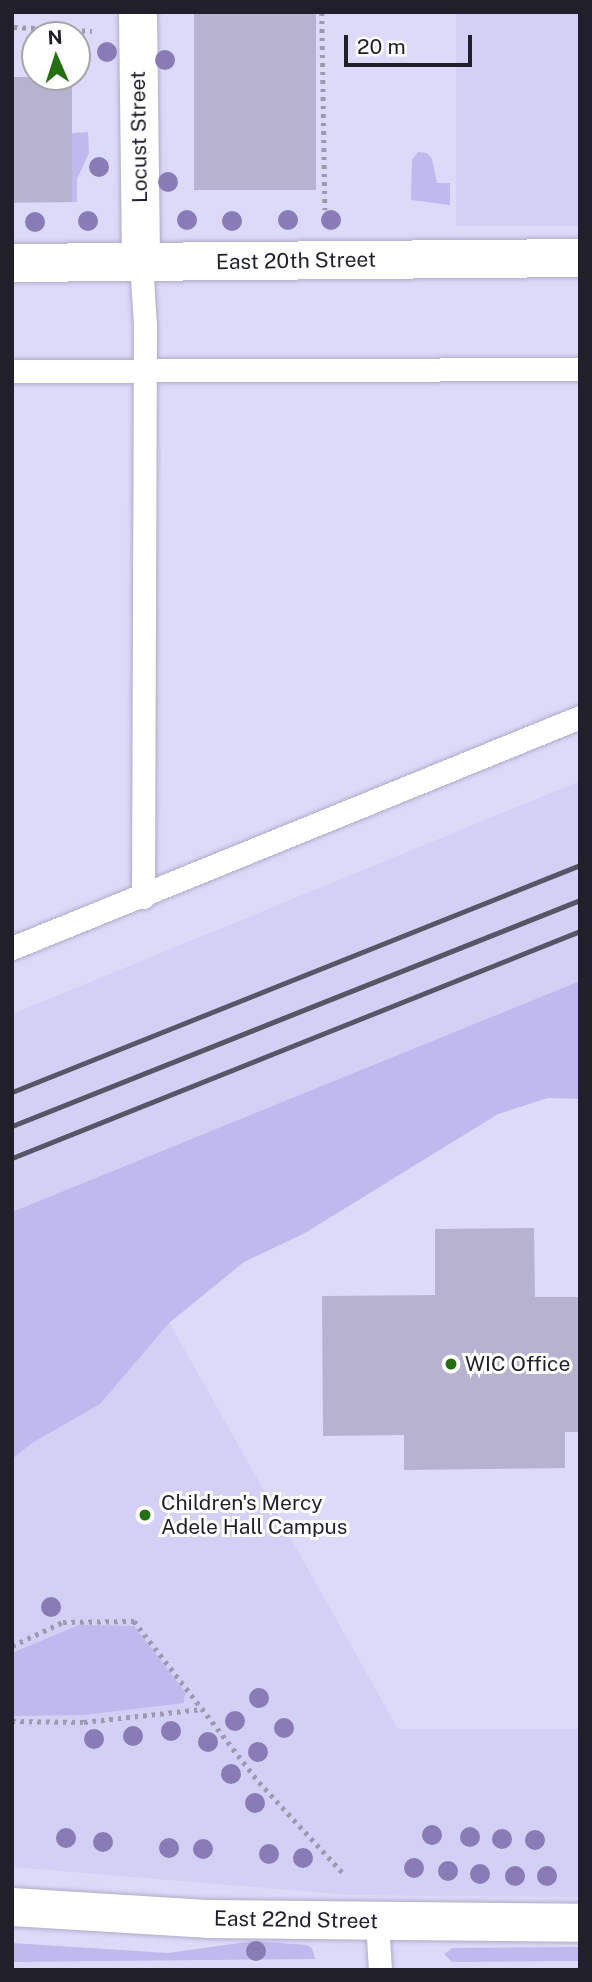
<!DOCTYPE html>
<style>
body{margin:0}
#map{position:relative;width:592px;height:1982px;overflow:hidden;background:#dddaf9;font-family:"Public Sans",sans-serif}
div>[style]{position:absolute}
.built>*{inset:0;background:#d3cff5;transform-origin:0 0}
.green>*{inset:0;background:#bfb9ed}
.building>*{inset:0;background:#b6b2d0;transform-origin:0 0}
.path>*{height:4.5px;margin-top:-2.25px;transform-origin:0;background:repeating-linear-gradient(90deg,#9c99b1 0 3.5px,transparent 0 8.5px)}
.roads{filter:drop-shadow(0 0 2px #afabc9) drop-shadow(0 0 2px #afabc9)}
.lane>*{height:23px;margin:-11.5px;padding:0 11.5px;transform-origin:11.5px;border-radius:11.5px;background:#fff}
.street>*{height:38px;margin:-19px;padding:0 19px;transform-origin:19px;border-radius:19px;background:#fff}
.secondary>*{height:38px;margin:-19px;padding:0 19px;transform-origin:19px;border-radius:19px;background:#fff}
.rail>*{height:5px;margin:-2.5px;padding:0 2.5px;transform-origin:2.5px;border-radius:2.5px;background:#575666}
.trees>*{width:20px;height:20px;margin:-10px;border-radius:50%;background:#897cb6}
.dots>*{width:19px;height:19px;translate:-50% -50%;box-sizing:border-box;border:4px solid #fff;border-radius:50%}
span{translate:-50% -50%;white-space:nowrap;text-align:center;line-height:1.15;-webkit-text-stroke:6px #fff;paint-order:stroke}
.street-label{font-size:21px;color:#201f2a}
.poi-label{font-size:21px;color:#201f2a}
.left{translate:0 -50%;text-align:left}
.frame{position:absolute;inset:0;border:14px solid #201f2a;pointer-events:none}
.north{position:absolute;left:21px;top:21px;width:70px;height:70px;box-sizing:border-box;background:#fff;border:2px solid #a6a5aa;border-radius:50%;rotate:357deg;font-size:19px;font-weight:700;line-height:28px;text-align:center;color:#201f2a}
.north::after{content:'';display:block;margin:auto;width:24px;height:32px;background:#247013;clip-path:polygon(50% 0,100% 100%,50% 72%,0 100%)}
.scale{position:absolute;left:344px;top:35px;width:128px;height:32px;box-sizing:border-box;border:4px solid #201f2a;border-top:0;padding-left:9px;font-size:21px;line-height:24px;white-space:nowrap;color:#201f2a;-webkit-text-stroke:5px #fff;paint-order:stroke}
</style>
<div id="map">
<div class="built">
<i style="left:456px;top:12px;width:124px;height:214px"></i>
<i style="clip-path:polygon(580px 781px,580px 981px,12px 1212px,12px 1014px)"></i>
<i style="clip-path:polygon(129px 1251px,398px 1729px,580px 1729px,580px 1897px,351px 1895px,12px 1867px,12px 1300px)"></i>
</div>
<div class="green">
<i style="clip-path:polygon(88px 132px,89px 153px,77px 179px,77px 202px,12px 203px,73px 133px)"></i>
<i style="clip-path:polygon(418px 152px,427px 153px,432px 159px,437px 183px,450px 183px,450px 205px,411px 200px,412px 160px)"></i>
<i style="clip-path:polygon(580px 981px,580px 1099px,548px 1098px,498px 1114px,305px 1233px,244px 1262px,169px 1323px,100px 1404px,32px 1443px,12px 1459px,12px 1212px)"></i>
<i style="clip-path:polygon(79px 1625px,134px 1626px,185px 1692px,184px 1703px,83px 1715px,12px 1716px,12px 1653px)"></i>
<i style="clip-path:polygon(254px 1941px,306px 1945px,312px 1948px,315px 1959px,12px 1962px,12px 1943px,168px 1953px)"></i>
<i style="clip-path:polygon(580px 1947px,580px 1961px,452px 1962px,444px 1954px,452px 1948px)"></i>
</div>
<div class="building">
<i style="left:194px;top:12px;width:122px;height:178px"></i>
<i style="left:12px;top:77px;width:60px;height:125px"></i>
<i style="clip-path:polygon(534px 1228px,535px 1297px,580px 1297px,580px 1432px,565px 1432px,565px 1468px,404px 1470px,404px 1435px,323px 1436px,322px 1296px,435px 1295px,435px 1229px)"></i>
</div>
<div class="path">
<i style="left:322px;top:12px;width:198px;rotate:89.1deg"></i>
<i style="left:14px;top:27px;width:78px;rotate:2.9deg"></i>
<i style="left:12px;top:1646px;width:56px;rotate:-25.2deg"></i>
<i style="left:63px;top:1622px;width:71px;rotate:-0.8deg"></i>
<i style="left:134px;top:1621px;width:204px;rotate:52.2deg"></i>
<i style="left:259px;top:1782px;width:124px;rotate:47.3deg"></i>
<i style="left:12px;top:1721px;width:72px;rotate:0.8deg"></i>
<i style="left:84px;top:1722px;width:119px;rotate:-6.3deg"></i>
</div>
<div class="roads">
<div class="lane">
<i style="left:141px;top:262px;width:63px;rotate:86.4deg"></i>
<i style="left:145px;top:325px;width:572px;rotate:90.2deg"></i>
<i style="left:12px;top:371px;width:568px;rotate:-0.2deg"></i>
<i style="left:12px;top:948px;width:613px;rotate:-22.13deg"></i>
<i style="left:377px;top:1921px;width:49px;rotate:86.5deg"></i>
</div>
<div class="street">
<i style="left:138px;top:12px;width:250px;rotate:89.3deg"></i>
<i style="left:12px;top:263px;width:568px;rotate:-0.5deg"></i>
</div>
<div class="secondary">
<i style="left:12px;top:1907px;width:199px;rotate:3.5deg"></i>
<i style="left:211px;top:1919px;width:369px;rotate:0.6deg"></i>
</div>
</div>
<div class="rail">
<i style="left:12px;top:1092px;width:612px;rotate:-21.78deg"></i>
<i style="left:12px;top:1126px;width:611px;rotate:-21.7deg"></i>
<i style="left:12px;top:1158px;width:612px;rotate:-21.78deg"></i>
</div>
<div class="trees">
<i style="left:107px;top:52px"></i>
<i style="left:165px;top:60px"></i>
<i style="left:99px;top:167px"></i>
<i style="left:168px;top:182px"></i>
<i style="left:187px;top:220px"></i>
<i style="left:288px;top:220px"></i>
<i style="left:331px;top:220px"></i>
<i style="left:88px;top:221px"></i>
<i style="left:232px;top:221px"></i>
<i style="left:35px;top:222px"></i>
<i style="left:51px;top:1607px"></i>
<i style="left:259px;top:1698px"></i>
<i style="left:235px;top:1721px"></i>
<i style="left:284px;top:1728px"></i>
<i style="left:171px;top:1731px"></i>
<i style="left:133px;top:1736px"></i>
<i style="left:94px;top:1739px"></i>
<i style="left:208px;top:1742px"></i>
<i style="left:258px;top:1752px"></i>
<i style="left:231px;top:1774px"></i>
<i style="left:255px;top:1803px"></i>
<i style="left:432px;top:1835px"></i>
<i style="left:470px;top:1837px"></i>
<i style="left:66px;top:1838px"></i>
<i style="left:502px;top:1839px"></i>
<i style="left:535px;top:1840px"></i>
<i style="left:103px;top:1842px"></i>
<i style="left:169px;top:1848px"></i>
<i style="left:203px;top:1849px"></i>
<i style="left:269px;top:1854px"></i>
<i style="left:303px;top:1858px"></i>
<i style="left:414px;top:1868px"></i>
<i style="left:448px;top:1871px"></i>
<i style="left:480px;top:1874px"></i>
<i style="left:515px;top:1876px"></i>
<i style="left:547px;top:1876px"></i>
<i style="left:256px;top:1951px"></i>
</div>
<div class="dots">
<i style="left:451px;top:1364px;background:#247013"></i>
<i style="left:145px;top:1515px;background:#247013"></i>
</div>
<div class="street-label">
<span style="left:139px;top:137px;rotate:-91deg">Locust Street</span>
<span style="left:296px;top:261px;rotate:-1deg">East 20th Street</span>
<span style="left:296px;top:1920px;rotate:1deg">East 22nd Street</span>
</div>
<div class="poi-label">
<span class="left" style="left:465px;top:1364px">WIC Office</span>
<span class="left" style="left:161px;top:1515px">Children's Mercy<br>Adele Hall Campus</span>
</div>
<div class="frame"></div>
<div class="north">N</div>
<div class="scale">20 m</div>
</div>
